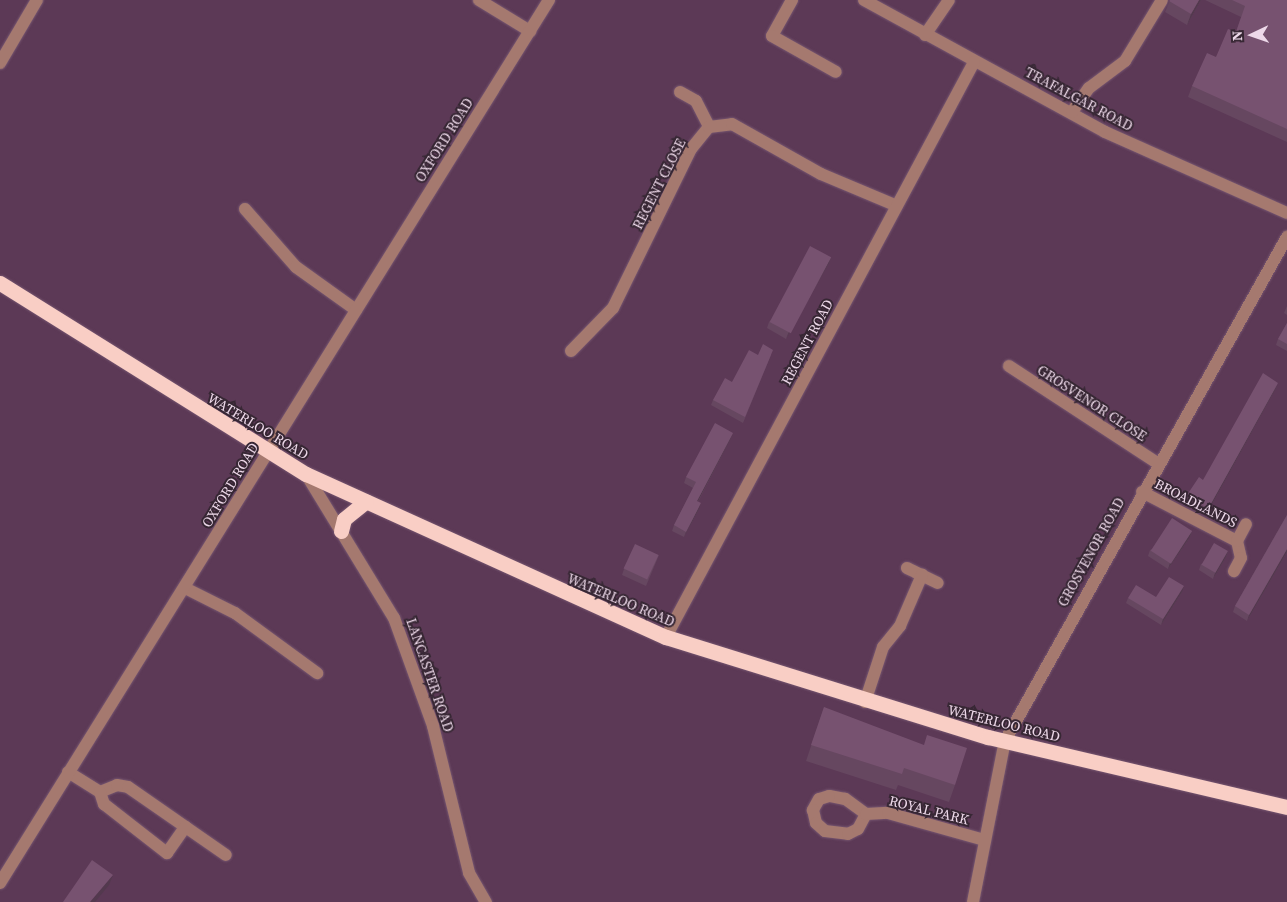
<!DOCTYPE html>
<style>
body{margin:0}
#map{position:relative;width:1287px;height:902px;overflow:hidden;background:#5c3956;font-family:"Source Serif 4",serif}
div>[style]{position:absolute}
.roads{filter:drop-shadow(0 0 1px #765670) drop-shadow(0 0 1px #765670)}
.minor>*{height:12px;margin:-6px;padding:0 6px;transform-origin:6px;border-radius:6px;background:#a5796f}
.highway>*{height:15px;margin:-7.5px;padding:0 7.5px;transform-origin:7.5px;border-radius:7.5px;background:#f9cec5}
.wall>*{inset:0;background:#664760}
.shaded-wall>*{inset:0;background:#53394e}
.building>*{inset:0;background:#775270;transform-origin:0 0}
span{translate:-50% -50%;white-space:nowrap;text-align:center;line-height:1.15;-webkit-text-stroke:4px #372734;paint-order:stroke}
.street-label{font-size:14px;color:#edd8e9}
.north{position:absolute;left:1227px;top:10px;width:50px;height:50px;-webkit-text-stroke:4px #372734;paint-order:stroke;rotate:267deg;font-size:14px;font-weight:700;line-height:20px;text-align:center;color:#edd8e9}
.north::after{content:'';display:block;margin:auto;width:18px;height:22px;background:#edd8e9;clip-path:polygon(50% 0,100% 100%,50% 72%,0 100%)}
</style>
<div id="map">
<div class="roads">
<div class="minor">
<i style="left:479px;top:0;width:60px;rotate:31.3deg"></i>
<i style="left:792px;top:0;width:41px;rotate:119.1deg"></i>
<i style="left:772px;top:36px;width:73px;rotate:29.4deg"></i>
<i style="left:864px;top:0;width:275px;rotate:28.7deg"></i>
<i style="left:1105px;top:132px;width:199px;rotate:24deg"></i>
<i style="left:925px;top:35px;width:42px;rotate:-55.6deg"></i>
<i style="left:0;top:63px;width:73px;rotate:-59.6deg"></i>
<i style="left:680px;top:92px;width:18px;rotate:29deg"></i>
<i style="left:696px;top:101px;width:29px;rotate:63deg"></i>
<i style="left:1072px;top:112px;width:29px;rotate:-55deg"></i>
<i style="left:1089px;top:88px;width:45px;rotate:-36.9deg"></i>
<i style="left:1125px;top:61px;width:71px;rotate:-58.8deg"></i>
<i style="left:245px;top:209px;width:77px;rotate:48.7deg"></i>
<i style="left:296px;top:267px;width:74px;rotate:35.6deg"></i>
<i style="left:571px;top:351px;width:60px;rotate:-45.7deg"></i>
<i style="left:613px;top:308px;width:177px;rotate:-63.9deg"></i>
<i style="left:691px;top:149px;width:28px;rotate:-51deg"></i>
<i style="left:709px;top:127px;width:23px;rotate:-7deg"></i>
<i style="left:732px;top:124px;width:102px;rotate:29.3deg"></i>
<i style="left:821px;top:174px;width:82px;rotate:22.8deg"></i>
<i style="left:1009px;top:366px;width:179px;rotate:33.2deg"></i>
<i style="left:306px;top:474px;width:169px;rotate:58.6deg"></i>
<i style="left:394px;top:618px;width:115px;rotate:70.1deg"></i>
<i style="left:433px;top:726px;width:151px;rotate:76.2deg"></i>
<i style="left:469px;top:873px;width:34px;rotate:60deg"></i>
<i style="left:1142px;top:492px;width:107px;rotate:27.3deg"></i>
<i style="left:1237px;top:541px;width:17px;rotate:77deg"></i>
<i style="left:1241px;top:558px;width:15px;rotate:118deg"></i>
<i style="left:1237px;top:541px;width:19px;rotate:-62deg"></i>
<i style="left:907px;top:568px;width:34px;rotate:26deg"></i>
<i style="left:185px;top:588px;width:56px;rotate:26.6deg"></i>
<i style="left:235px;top:613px;width:102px;rotate:36.2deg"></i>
<i style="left:666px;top:637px;width:652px;rotate:-61.82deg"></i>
<i style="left:865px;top:702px;width:58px;rotate:-71.9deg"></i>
<i style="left:883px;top:647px;width:27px;rotate:-51deg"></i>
<i style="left:900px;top:626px;width:56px;rotate:-66.7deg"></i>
<i style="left:68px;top:772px;width:38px;rotate:32deg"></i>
<i style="left:100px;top:792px;width:18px;rotate:-22deg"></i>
<i style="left:117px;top:785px;width:11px;rotate:10deg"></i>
<i style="left:128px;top:787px;width:119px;rotate:34.8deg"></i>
<i style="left:100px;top:792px;width:13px;rotate:72deg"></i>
<i style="left:104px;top:804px;width:80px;rotate:37.9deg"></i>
<i style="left:167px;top:853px;width:32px;rotate:-55deg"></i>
<i style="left:866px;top:814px;width:26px;rotate:-144deg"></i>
<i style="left:845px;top:799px;width:16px;rotate:-169deg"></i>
<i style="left:829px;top:796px;width:10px;rotate:163deg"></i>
<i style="left:819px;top:799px;width:13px;rotate:119deg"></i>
<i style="left:813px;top:810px;width:13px;rotate:77deg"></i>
<i style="left:816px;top:823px;width:12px;rotate:42deg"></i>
<i style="left:825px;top:831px;width:23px;rotate:7deg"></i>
<i style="left:848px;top:834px;width:11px;rotate:-27deg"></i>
<i style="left:858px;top:829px;width:17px;rotate:-62deg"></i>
<i style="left:866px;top:814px;width:22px;rotate:-3deg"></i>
<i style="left:888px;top:813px;width:101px;rotate:15.6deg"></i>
<i style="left:0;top:883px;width:1040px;rotate:-58.13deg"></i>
<i style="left:973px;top:902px;width:164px;rotate:-78.8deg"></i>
<i style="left:1005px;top:741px;width:578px;rotate:-60.77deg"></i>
</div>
<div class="highway">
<i style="left:0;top:283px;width:361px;rotate:32deg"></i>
<i style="left:306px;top:474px;width:395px;rotate:24.4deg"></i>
<i style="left:666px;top:637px;width:337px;rotate:17.3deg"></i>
<i style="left:988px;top:737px;width:307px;rotate:13.2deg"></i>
<i style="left:341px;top:531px;width:12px;rotate:-76deg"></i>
<i style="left:344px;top:519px;width:28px;rotate:-39deg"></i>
</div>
</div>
<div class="wall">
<i style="clip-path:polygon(1170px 0,1201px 0,1187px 25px,1165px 12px)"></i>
<i style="clip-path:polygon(1205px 0,1287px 0,1287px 142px,1188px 97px,1192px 86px,1236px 32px,1241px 17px)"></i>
<i style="clip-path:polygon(831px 257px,829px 263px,786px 339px,767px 328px,769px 322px)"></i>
<i style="clip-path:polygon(1287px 306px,1287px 315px,1284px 313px)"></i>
<i style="clip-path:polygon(1287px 323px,1287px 351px,1276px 345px,1278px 339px)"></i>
<i style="clip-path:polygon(758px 355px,771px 355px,743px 423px,711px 405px,713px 400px,732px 382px)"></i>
<i style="clip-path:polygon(1278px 383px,1276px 388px,1206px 515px,1185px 501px,1187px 495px,1203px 480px)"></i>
<i style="clip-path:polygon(733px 433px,731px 438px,698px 502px,699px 509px,684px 537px,672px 531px,674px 525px,693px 488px,684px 483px,686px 477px)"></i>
<i style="clip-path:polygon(1287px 515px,1287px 552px,1247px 621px,1233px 612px,1235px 606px)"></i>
<i style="clip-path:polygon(1192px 531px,1190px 537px,1168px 569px,1148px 556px,1150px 550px)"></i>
<i style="clip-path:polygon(1228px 551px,1226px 557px,1213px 579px,1199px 570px,1201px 564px)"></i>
<i style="clip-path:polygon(659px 555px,646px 586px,622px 575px,624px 569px)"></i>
<i style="clip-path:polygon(1182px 592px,1161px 625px,1126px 603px,1128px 598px,1156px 597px)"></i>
<i style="clip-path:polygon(824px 707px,955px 785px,949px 802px,898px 785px,896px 790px,806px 761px)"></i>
</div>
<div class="shaded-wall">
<i style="clip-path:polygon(1199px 0,1201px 0,1187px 25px,1191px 14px)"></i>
<i style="clip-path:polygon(831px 257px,829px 263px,786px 339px,788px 334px)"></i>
<i style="clip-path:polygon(1278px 383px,1276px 388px,1206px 515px,1208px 509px)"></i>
<i style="clip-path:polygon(733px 433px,731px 438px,695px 507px,697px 501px)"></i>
<i style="clip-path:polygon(701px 503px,699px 509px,684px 537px,686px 532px)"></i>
<i style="clip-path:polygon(1192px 531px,1190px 537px,1168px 569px,1170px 563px)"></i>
<i style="clip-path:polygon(1287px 549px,1287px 552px,1247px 621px,1249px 615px)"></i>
<i style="clip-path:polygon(1228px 551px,1226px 557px,1213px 579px,1215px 573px)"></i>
<i style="clip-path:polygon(1184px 586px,1182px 592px,1161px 625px,1163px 619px)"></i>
<i style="clip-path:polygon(113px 875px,109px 885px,95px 902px,90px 902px)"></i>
</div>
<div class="building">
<i style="clip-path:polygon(1170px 0,1199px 0,1191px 14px,1169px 1px)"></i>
<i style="clip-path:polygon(1232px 0,1287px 0,1287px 129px,1192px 86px,1207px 53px,1216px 57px,1228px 29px,1236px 32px,1245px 6px)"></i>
<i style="left:810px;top:246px;width:24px;height:86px;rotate:28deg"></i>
<i style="clip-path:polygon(1287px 323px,1287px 344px,1278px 339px)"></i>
<i style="clip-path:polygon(763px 344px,773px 350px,745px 417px,713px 400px,725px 378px,732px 382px,749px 350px,758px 355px)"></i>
<i style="clip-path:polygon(1263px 373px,1278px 383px,1208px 509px,1187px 495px,1199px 477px,1203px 480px)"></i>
<i style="clip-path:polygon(715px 423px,733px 433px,697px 501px,701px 503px,686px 532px,674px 525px,696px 482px,686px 477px)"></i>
<i style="clip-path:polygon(1287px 515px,1287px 549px,1249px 615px,1235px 606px)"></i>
<i style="left:1172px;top:518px;width:24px;height:39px;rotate:33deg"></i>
<i style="left:1214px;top:543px;width:16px;height:25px;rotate:30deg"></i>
<i style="left:635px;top:544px;width:26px;height:27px;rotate:25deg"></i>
<i style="clip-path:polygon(1169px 577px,1184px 586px,1163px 619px,1128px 598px,1136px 585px,1156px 597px)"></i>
<i style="clip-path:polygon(824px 707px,924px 745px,927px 735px,967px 748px,955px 785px,904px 768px,902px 774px,811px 745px)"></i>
<i style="clip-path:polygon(92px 860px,113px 875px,90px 902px,63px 902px)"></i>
</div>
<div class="street-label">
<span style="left:1079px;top:99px;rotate:28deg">TRAFALGAR ROAD</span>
<span style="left:444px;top:140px;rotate:-58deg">OXFORD ROAD</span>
<span style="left:659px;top:184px;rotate:-63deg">REGENT CLOSE</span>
<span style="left:807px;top:342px;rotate:-62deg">REGENT ROAD</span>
<span style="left:1092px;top:403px;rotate:33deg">GROSVENOR CLOSE</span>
<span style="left:258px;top:426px;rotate:31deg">WATERLOO ROAD</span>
<span style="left:230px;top:485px;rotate:-59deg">OXFORD ROAD</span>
<span style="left:1196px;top:503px;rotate:27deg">BROADLANDS</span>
<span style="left:1091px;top:552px;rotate:-61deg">GROSVENOR ROAD</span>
<span style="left:621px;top:600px;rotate:23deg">WATERLOO ROAD</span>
<span style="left:430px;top:675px;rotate:71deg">LANCASTER ROAD</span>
<span style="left:1004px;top:723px;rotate:14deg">WATERLOO ROAD</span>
<span style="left:929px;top:810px;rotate:14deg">ROYAL PARK</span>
</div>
<div class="north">N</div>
</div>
